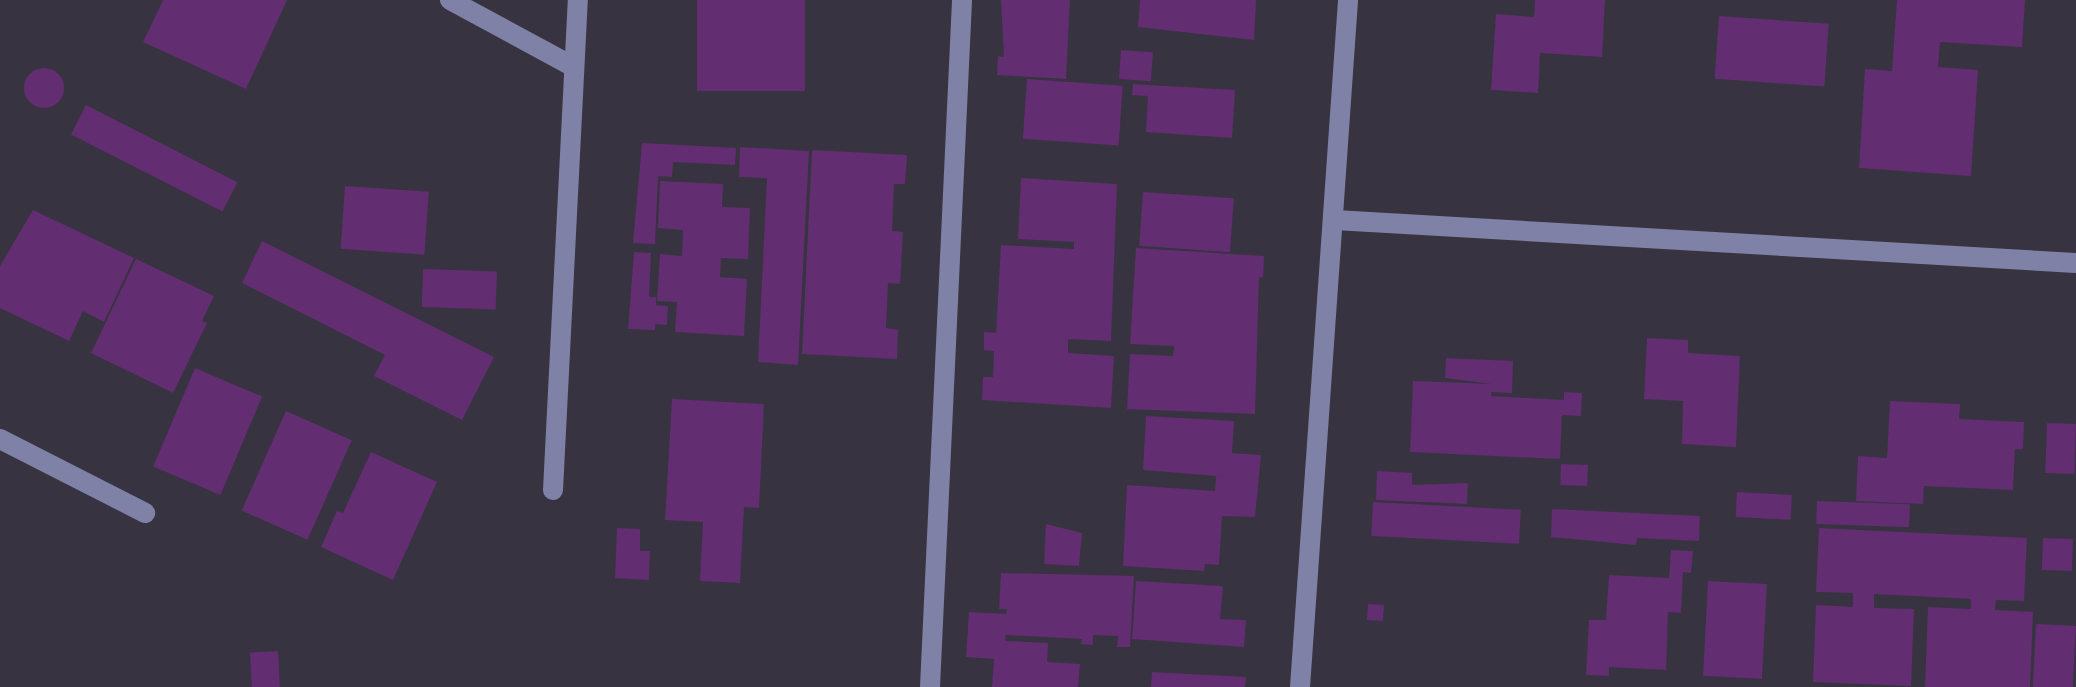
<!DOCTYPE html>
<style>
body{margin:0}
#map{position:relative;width:2076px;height:687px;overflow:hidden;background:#373340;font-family:Overpass,sans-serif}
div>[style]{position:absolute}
.building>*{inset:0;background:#632d71;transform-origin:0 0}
.round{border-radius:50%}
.minor>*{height:20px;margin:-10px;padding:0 10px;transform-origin:10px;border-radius:10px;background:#7f82a6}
span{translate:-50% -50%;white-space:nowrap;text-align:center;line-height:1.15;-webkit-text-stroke:8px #373340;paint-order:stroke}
</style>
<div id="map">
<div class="building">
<i style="clip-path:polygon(163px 0,287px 0,246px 89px,143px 42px)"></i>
<i style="left:697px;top:0;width:108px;height:91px"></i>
<i style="clip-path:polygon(1001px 0,1070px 0,1066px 79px,997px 75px,998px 56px,1004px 57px)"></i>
<i style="clip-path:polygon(1140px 0,1256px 0,1254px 40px,1138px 27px)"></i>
<i style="clip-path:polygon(1535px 0,1605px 0,1602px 57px,1540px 53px,1538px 93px,1491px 90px,1496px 14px,1534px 17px)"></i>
<i style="clip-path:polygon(1897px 0,2025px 0,2022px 47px,1940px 42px,1938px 67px,1978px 70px,1971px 176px,1859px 168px,1865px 69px,1892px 71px)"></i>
<i style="left:1719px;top:16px;width:110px;height:63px;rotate:4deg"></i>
<i style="left:1121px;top:50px;width:32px;height:29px;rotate:4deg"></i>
<i class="round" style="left:24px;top:68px;width:40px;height:40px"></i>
<i style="left:1027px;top:79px;width:96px;height:60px;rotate:4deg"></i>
<i style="clip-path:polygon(1133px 84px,1235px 90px,1232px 138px,1146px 132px,1148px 96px,1132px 95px)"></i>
<i style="left:86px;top:105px;width:170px;height:33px;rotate:27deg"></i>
<i style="clip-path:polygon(642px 143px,736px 148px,735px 165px,673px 162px,672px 177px,658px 176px,655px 244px,633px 243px)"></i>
<i style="clip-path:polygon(740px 147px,809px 151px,798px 365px,758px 362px,767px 178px,739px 177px)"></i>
<i style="clip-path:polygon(812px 150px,907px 155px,905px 184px,894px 184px,892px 231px,903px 232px,900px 284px,888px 283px,886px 328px,898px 330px,897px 359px,802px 354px)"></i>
<i style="clip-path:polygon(1021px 178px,1117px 184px,1111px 341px,1068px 339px,1068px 353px,1114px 356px,1111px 408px,982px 400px,983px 377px,993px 377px,994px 351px,984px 350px,984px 332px,996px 333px,1001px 245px,1074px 249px,1074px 242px,1018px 239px)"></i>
<i style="clip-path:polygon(660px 181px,723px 184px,722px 207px,750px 208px,748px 259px,721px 258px,720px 277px,747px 279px,744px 336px,675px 332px,677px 302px,657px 301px,660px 254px,682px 256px,683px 230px,658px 228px)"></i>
<i style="left:345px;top:186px;width:84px;height:63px;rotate:4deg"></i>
<i style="left:1143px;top:192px;width:91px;height:54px;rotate:4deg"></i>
<i style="clip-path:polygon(33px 210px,134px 258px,104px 322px,83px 311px,69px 341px,0 308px,0 266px)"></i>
<i style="clip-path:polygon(262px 241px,494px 357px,462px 420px,374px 376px,385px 355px,242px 283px)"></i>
<i style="clip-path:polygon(1136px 248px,1264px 256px,1263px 278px,1259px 277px,1255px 414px,1127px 409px,1130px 354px,1173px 356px,1174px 346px,1130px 344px)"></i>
<i style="clip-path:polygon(634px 252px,651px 253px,649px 297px,656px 297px,656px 305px,668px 306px,667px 325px,655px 324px,655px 330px,628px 329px)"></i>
<i style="clip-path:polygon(136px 259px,214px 296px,202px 321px,207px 323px,173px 393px,91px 353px)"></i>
<i style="left:423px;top:269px;width:74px;height:38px;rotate:2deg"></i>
<i style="clip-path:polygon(1647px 338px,1688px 340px,1688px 353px,1740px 356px,1736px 447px,1682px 444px,1683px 401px,1644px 399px)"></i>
<i style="clip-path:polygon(1446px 358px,1513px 361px,1512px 393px,1491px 392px,1491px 396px,1564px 400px,1564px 392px,1582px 393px,1581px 416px,1562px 415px,1560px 459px,1410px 452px,1413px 381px,1492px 384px,1445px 378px)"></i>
<i style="left:195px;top:368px;width:73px;height:107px;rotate:23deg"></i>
<i style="clip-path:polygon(672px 399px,764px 404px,759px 508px,744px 507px,740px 583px,700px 581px,703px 522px,665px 520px)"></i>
<i style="clip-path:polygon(1890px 401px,1960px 404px,1959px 419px,2024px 422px,2023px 449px,2015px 449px,2013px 490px,1924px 486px,1923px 504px,1856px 501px,1858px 456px,1887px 458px)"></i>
<i style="left:286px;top:411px;width:72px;height:109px;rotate:24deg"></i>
<i style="clip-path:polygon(1146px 416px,1234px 421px,1232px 453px,1261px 455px,1255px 517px,1222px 516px,1219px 565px,1205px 564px,1204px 571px,1123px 566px,1127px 485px,1215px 491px,1216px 476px,1254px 479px,1143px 470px)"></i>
<i style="left:2047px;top:423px;width:29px;height:50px;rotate:2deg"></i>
<i style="clip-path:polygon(371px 452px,437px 482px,393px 580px,321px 547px,337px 511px,343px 513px)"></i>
<i style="left:1561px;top:464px;width:27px;height:21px;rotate:2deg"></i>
<i style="clip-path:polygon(1377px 471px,1412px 473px,1412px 485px,1468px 483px,1467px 504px,1376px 500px)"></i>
<i style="left:1737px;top:492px;width:55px;height:25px;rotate:3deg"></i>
<i style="left:1817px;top:501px;width:93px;height:23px;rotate:2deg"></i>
<i style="left:1373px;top:502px;width:148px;height:34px;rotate:3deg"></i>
<i style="clip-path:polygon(1552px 509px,1700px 516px,1699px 541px,1637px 538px,1636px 545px,1551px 537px)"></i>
<i style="clip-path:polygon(1046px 524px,1082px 533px,1079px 566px,1044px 564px)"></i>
<i style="clip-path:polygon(617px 528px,640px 529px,640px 551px,650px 551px,649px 580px,615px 578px)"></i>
<i style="clip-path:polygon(1819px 528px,2027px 538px,2024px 601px,1996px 600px,1995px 610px,2033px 612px,2030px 687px,1925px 687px,1928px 607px,1971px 609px,1971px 599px,1874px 594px,1874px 608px,1914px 609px,1911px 686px,1813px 682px,1816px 605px,1853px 607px,1853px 593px,1816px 592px)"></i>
<i style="left:2043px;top:538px;width:30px;height:32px;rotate:2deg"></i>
<i style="clip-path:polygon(1671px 550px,1693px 551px,1691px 573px,1683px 572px,1681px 613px,1668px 612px,1666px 670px,1609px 667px,1609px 676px,1586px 675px,1589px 620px,1606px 620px,1609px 575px,1669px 578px)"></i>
<i style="clip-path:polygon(1001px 573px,1134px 576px,1130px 647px,1117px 647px,1118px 636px,1093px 635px,1093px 645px,1081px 644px,1082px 639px,1006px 635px,1005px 641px,1048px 643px,1047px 662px,1080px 664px,1078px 687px,992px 687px,994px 659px,966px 657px,969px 612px,1006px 614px,1007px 609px,999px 609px)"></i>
<i style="clip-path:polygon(1136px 581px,1223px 586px,1220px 619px,1246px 620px,1244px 647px,1132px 639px)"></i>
<i style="left:1708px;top:581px;width:59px;height:95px;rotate:3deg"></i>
<i style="left:1368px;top:604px;width:16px;height:16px;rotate:4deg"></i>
<i style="left:2036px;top:624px;width:40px;height:63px;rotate:3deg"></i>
<i style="left:278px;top:651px;width:36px;height:28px;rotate:87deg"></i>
<i style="clip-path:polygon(1152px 672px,1246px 677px,1245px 687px,1151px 687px)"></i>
</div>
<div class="minor">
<i style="left:450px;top:0;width:139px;rotate:28.4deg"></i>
<i style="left:1335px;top:220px;width:742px;rotate:3.32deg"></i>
<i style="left:0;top:439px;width:163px;rotate:27deg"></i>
<i style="left:553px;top:490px;width:491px;rotate:-87.1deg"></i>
<i style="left:930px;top:687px;width:688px;rotate:-87.33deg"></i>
<i style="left:1300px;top:687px;width:689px;rotate:-86deg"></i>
</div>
</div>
